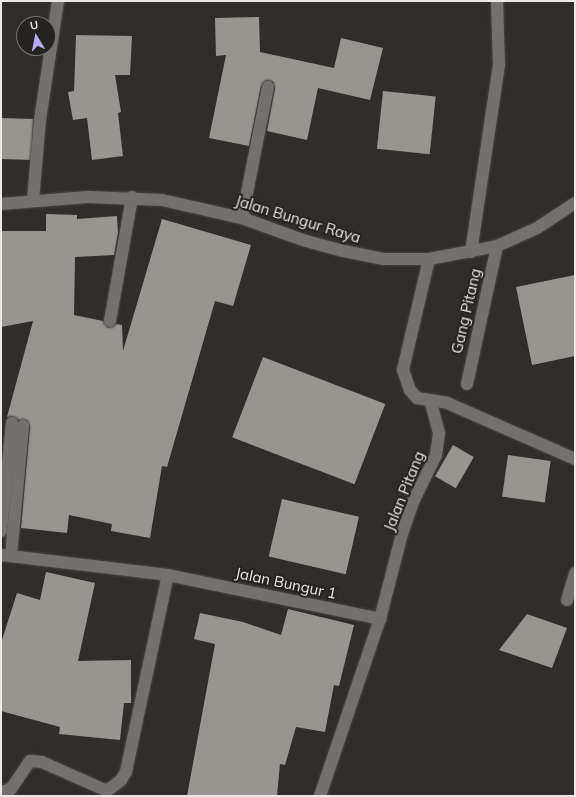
<!DOCTYPE html>
<style>
body{margin:0}
#map{position:relative;width:576px;height:797px;overflow:hidden;background:#302e2a;font-family:Mulish,sans-serif}
div>[style]{position:absolute}
.building>*{inset:0;background:#989591;transform-origin:0 0}
.roads{filter:drop-shadow(0 0 1px #4a4946) drop-shadow(0 0 1px #4a4946)}
.street>*{height:12px;margin:-6px;padding:0 6px;transform-origin:6px;border-radius:6px;background:#73716d}
span{translate:-50% -50%;white-space:nowrap;text-align:center;line-height:1.15;-webkit-text-stroke:4px #262421;paint-order:stroke}
.street-label{font-size:15px;color:#eae9e6}
.frame{position:absolute;inset:0;border:2px solid #eae9e6;pointer-events:none}
.north{position:absolute;left:16px;top:16px;width:40px;height:40px;box-sizing:border-box;background:#262421;border:1px solid #747370;border-radius:50%;rotate:350deg;font-size:11px;font-weight:700;line-height:16px;text-align:center;color:#eae9e6}
.north::after{content:'';display:block;margin:auto;width:14px;height:18px;background:#b5acf8;clip-path:polygon(50% 0,100% 100%,50% 72%,0 100%)}
</style>
<div id="map">
<div class="building">
<i style="clip-path:polygon(259px 17px,260px 52px,334px 68px,341px 38px,383px 48px,370px 100px,318px 88px,307px 140px,267px 131px,275px 88px,273px 81px,266px 80px,261px 86px,249px 146px,209px 138px,226px 55px,216px 56px,215px 18px)"></i>
<i style="clip-path:polygon(76px 35px,132px 36px,130px 75px,115px 75px,121px 112px,118px 113px,123px 156px,92px 160px,87px 118px,73px 120px,68px 92px,74px 91px)"></i>
<i style="left:383px;top:91px;width:53px;height:58px;rotate:6deg"></i>
<i style="left:1px;top:118px;width:32px;height:41px;rotate:2deg"></i>
<i style="clip-path:polygon(46px 214px,77px 215px,77px 219px,117px 216px,118px 233px,114px 255px,75px 257px,74px 315px,103px 321px,108px 328px,117px 324px,122px 325px,123px 351px,162px 219px,251px 245px,233px 306px,215px 301px,167px 467px,162px 466px,150px 538px,111px 531px,112px 524px,69px 515px,67px 533px,21px 528px,30px 426px,27px 420px,19px 420px,13px 416px,7px 417px,33px 321px,1px 327px,1px 231px,46px 231px)"></i>
<i style="clip-path:polygon(575px 275px,575px 356px,532px 365px,516px 287px)"></i>
<i style="left:263px;top:357px;width:131px;height:86px;rotate:21deg"></i>
<i style="left:453px;top:445px;width:24px;height:36px;rotate:30deg"></i>
<i style="left:508px;top:455px;width:43px;height:42px;rotate:8deg"></i>
<i style="left:282px;top:499px;width:79px;height:59px;rotate:13deg"></i>
<i style="clip-path:polygon(46px 572px,95px 583px,78px 661px,131px 660px,131px 703px,124px 703px,120px 740px,59px 734px,60px 727px,1px 711px,1px 643px,17px 593px,40px 600px)"></i>
<i style="clip-path:polygon(288px 609px,354px 625px,339px 686px,334px 685px,325px 732px,296px 727px,285px 765px,280px 764px,277px 796px,187px 796px,215px 644px,194px 639px,200px 613px,243px 622px,281px 635px)"></i>
<i style="clip-path:polygon(527px 614px,567px 628px,552px 668px,499px 650px)"></i>
</div>
<div class="roads">
<div class="street">
<i style="left:33px;top:200px;width:80px;rotate:-85deg"></i>
<i style="left:40px;top:120px;width:120px;rotate:-81.4deg"></i>
<i style="left:1px;top:204px;width:87px;rotate:-4.6deg"></i>
<i style="left:88px;top:197px;width:74px;rotate:2.3deg"></i>
<i style="left:162px;top:200px;width:82px;rotate:12.7deg"></i>
<i style="left:242px;top:218px;width:68px;rotate:19.8deg"></i>
<i style="left:306px;top:241px;width:39px;rotate:15deg"></i>
<i style="left:344px;top:251px;width:41px;rotate:11.3deg"></i>
<i style="left:384px;top:259px;width:45px"></i>
<i style="left:429px;top:259px;width:69px;rotate:-10.8deg"></i>
<i style="left:497px;top:246px;width:44px;rotate:-24.2deg"></i>
<i style="left:537px;top:228px;width:45px;rotate:-33.3deg"></i>
<i style="left:242px;top:218px;width:134px;rotate:-78.8deg"></i>
<i style="left:471px;top:252px;width:189px;rotate:-81.5deg"></i>
<i style="left:499px;top:65px;width:64px;rotate:-91.8deg"></i>
<i style="left:429px;top:259px;width:114px;rotate:103.2deg"></i>
<i style="left:403px;top:370px;width:21px;rotate:71deg"></i>
<i style="left:410px;top:390px;width:11px;rotate:49deg"></i>
<i style="left:417px;top:398px;width:30px;rotate:9deg"></i>
<i style="left:447px;top:403px;width:140px;rotate:23.6deg"></i>
<i style="left:110px;top:321px;width:126px;rotate:-79.9deg"></i>
<i style="left:467px;top:384px;width:141px;rotate:-77.7deg"></i>
<i style="left:1px;top:531px;width:109px;rotate:-84.2deg"></i>
<i style="left:1px;top:555px;width:168px;rotate:6.8deg"></i>
<i style="left:168px;top:575px;width:217px;rotate:11.7deg"></i>
<i style="left:11px;top:556px;width:131px;rotate:-84.7deg"></i>
<i style="left:567px;top:600px;width:28px;rotate:-73deg"></i>
<i style="left:1px;top:792px;width:10px;rotate:-17deg"></i>
<i style="left:11px;top:789px;width:34px;rotate:-56deg"></i>
<i style="left:30px;top:761px;width:12px;rotate:5deg"></i>
<i style="left:42px;top:762px;width:71px;rotate:24deg"></i>
<i style="left:107px;top:791px;width:18px;rotate:-38deg"></i>
<i style="left:121px;top:780px;width:9px;rotate:-58deg"></i>
<i style="left:126px;top:772px;width:201px;rotate:-78deg"></i>
<i style="left:320px;top:796px;width:187px;rotate:-71.3deg"></i>
<i style="left:380px;top:619px;width:88px;rotate:-75.5deg"></i>
<i style="left:402px;top:534px;width:36px;rotate:-71deg"></i>
<i style="left:414px;top:500px;width:50px;rotate:-63.9deg"></i>
<i style="left:436px;top:455px;width:22px;rotate:-82deg"></i>
<i style="left:439px;top:433px;width:34px;rotate:-105deg"></i>
</div>
</div>
<div class="street-label">
<span style="left:298px;top:219px;rotate:17deg">Jalan Bungur Raya</span>
<span style="left:466px;top:311px;rotate:-77deg">Gang Pitang</span>
<span style="left:404px;top:491px;rotate:-68deg">Jalan Pitang</span>
<span style="left:286px;top:583px;rotate:12deg">Jalan Bungur 1</span>
</div>
<div class="frame"></div>
<div class="north">U</div>
</div>
